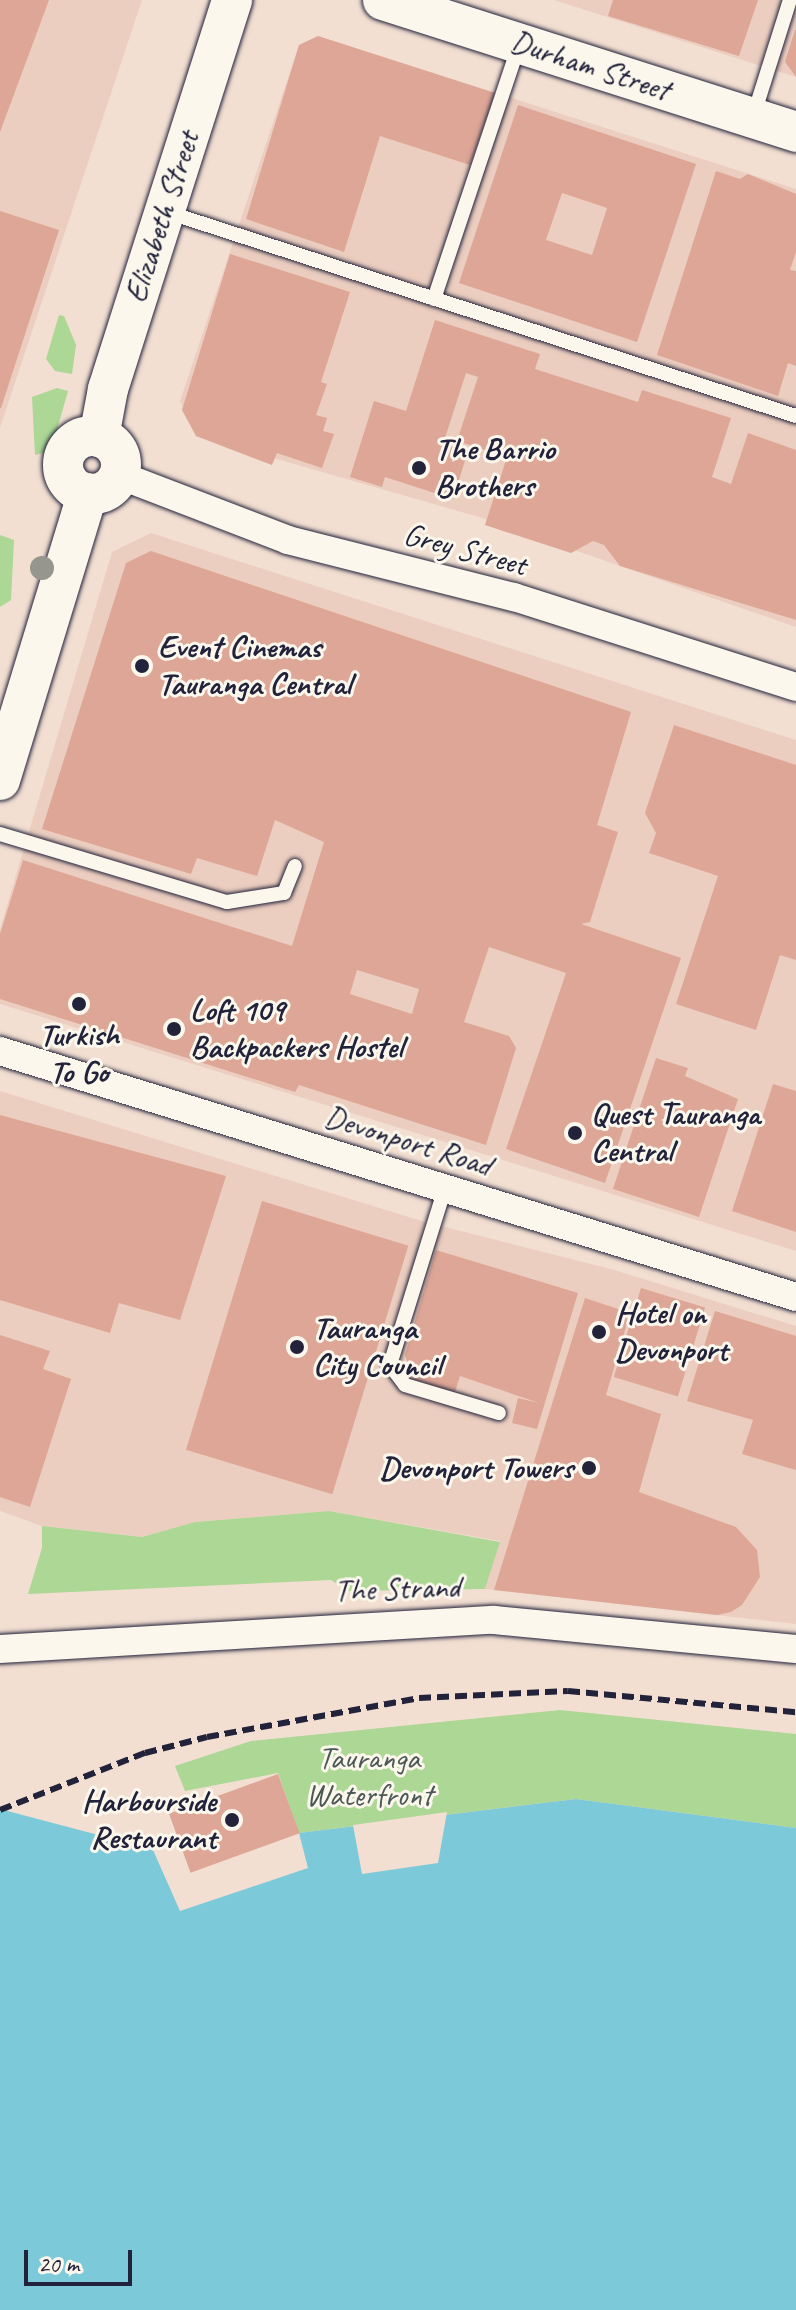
<!DOCTYPE html>
<style>
body{margin:0}
#map{position:relative;width:796px;height:2310px;overflow:hidden;background:#f2dfd2;font-family:Caveat,sans-serif}
div>[style]{position:absolute}
.built>*{inset:0;background:#eccec0}
.green>*{inset:0;background:#acd795}
.water>*{inset:0;background:#7cc9da}
.pier>*{inset:0;background:#f2dfd2}
.building>*{inset:0;background:#dda696;transform-origin:0 0}
.roads{filter:drop-shadow(0 0 2px #22223b) drop-shadow(0 0 2px #22223b)}
.lane>*{height:14px;margin:-7px;padding:0 7px;transform-origin:7px;border-radius:7px;background:#fbf7ec}
.street>*{height:28px;margin:-14px;padding:0 14px;transform-origin:14px;border-radius:14px;background:#fbf7ec}
.secondary>*{height:40px;margin:-20px;padding:0 20px;transform-origin:20px;border-radius:20px;background:#fbf7ec}
.secondary>.ring{margin:-20px;padding:0;box-sizing:content-box;background:none;border:40px solid #fbf7ec;border-radius:50%}
.rail>*{height:6px;margin-top:-3px;transform-origin:0;background:repeating-linear-gradient(90deg,#22223b 0 12px,transparent 0 18px)}
.trees>*{width:24px;height:24px;margin:-12px;border-radius:50%;background:#96958e}
.dots>*{width:22px;height:22px;translate:-50% -50%;box-sizing:border-box;border:4px solid #fbf7ec;border-radius:50%}
span{translate:-50% -50%;white-space:nowrap;text-align:center;line-height:1.15;-webkit-text-stroke:6px #fbf7ec;paint-order:stroke}
.street-label{font-size:32px;color:#22223b}
.poi-label{font-size:32px;color:#22223b;font-weight:700}
.left{translate:0 -50%;text-align:left}
.right{translate:-100% -50%;text-align:right}
.park-label{font-size:32px;color:#4b5856}
.scale{position:absolute;left:24px;top:2250px;width:108px;height:36px;box-sizing:border-box;border:4px solid #22223b;border-top:0;padding-left:10px;font-size:24px;line-height:28px;white-space:nowrap;color:#22223b;-webkit-text-stroke:6px #fbf7ec;paint-order:stroke}
</style>
<div id="map">
<div class="built">
<i style="clip-path:polygon(0 0,142px 0,0 428px)"></i>
<i style="clip-path:polygon(554px 0,796px 0,796px 77px,767px 68px)"></i>
<i style="clip-path:polygon(318px 36px,796px 189px,796px 627px,479px 517px,196px 436px,180px 401px,299px 45px)"></i>
<i style="clip-path:polygon(151px 533px,796px 740px,796px 1251px,0 1004px,0 929px,112px 552px)"></i>
<i style="clip-path:polygon(0 1091px,425px 1222px,611px 1269px,796px 1326px,796px 1624px,485px 1589px,500px 1541px,329px 1511px,195px 1522px,142px 1537px,42px 1526px,0 1511px)"></i>
</div>
<div class="green">
<i style="clip-path:polygon(59px 315px,64px 316px,76px 345px,72px 374px,55px 371px,46px 359px)"></i>
<i style="clip-path:polygon(57px 388px,68px 391px,51px 451px,35px 455px,32px 397px)"></i>
<i style="clip-path:polygon(0 535px,14px 540px,11px 600px,0 607px)"></i>
<i style="clip-path:polygon(329px 1511px,500px 1542px,485px 1589px,348px 1591px,331px 1580px,28px 1594px,42px 1548px,42px 1526px,142px 1537px,195px 1522px)"></i>
<i style="clip-path:polygon(560px 1710px,796px 1734px,796px 1828px,576px 1799px,299px 1833px,278px 1773px,185px 1791px,175px 1766px,251px 1741px)"></i>
</div>
<div class="water">
<i style="clip-path:polygon(576px 1799px,796px 1828px,796px 2310px,0 2310px,0 1809px,121px 1841px,149px 1841px,180px 1911px,308px 1868px,299px 1833px)"></i>
</div>
<div class="pier">
<i style="clip-path:polygon(447px 1812px,438px 1863px,362px 1874px,353px 1825px)"></i>
</div>
<div class="building">
<i style="clip-path:polygon(0 0,49px 0,0 132px)"></i>
<i style="clip-path:polygon(613px 0,758px 0,739px 56px,608px 16px)"></i>
<i style="clip-path:polygon(795px 30px,796px 30px,796px 77px,785px 62px)"></i>
<i style="clip-path:polygon(318px 36px,495px 93px,470px 165px,380px 136px,344px 252px,246px 219px,299px 45px)"></i>
<i style="clip-path:polygon(evenodd,518px 105px,696px 164px,637px 342px,459px 283px,518px 105px,562px 193px,607px 208px,592px 255px,546px 240px,562px 193px)"></i>
<i style="clip-path:polygon(716px 171px,740px 179px,748px 174px,796px 194px,796px 252px,790px 270px,796px 271px,796px 366px,788px 363px,778px 396px,657px 355px)"></i>
<i style="clip-path:polygon(0 211px,59px 230px,1px 408px,0 408px)"></i>
<i style="clip-path:polygon(230px 254px,350px 292px,321px 382px,327px 384px,316px 415px,327px 418px,323px 431px,334px 434px,322px 468px,277px 453px,272px 465px,196px 436px,182px 410px)"></i>
<i style="clip-path:polygon(435px 320px,540px 354px,535px 369px,638px 402px,642px 390px,731px 418px,712px 477px,731px 484px,748px 433px,796px 450px,796px 620px,620px 566px,604px 545px,593px 541px,571px 553px,485px 525px,507px 457px,457px 441px,478px 377px,466px 373px,443px 444px,468px 451px,453px 499px,385px 477px,382px 487px,350px 477px,374px 401px,406px 411px)"></i>
<i style="clip-path:polygon(evenodd,151px 551px,631px 712px,597px 825px,618px 832px,590px 922px,581px 924px,681px 958px,605px 1183px,506px 1149px,566px 973px,489px 947px,464px 1022px,509px 1036px,516px 1048px,486px 1145px,299px 1085px,295px 1092px,0 999px,0 934px,23px 860px,292px 946px,324px 842px,275px 820px,257px 876px,197px 858px,191px 874px,42px 829px,126px 563px,151px 551px,357px 970px,419px 989px,412px 1014px,350px 994px,357px 970px)"></i>
<i style="clip-path:polygon(674px 725px,796px 765px,796px 960px,780px 955px,756px 1030px,676px 1004px,718px 876px,649px 853px,656px 833px,645px 813px)"></i>
<i style="clip-path:polygon(656px 1058px,688px 1068px,685px 1076px,738px 1099px,699px 1217px,613px 1189px)"></i>
<i style="clip-path:polygon(773px 1084px,796px 1091px,796px 1232px,732px 1211px)"></i>
<i style="clip-path:polygon(0 1115px,226px 1176px,180px 1320px,119px 1303px,110px 1333px,0 1300px)"></i>
<i style="left:262px;top:1201px;width:153px;height:260px;rotate:17deg"></i>
<i style="clip-path:polygon(436px 1250px,578px 1293px,537px 1429px,512px 1423px,518px 1398px,539px 1403px,460px 1376px,455px 1392px,414px 1380px,405px 1355px)"></i>
<i style="left:641px;top:1288px;width:67px;height:93px;rotate:17deg"></i>
<i style="clip-path:polygon(585px 1298px,630px 1313px,606px 1395px,661px 1414px,639px 1492px,736px 1527px,757px 1550px,760px 1577px,742px 1605px,731px 1612px,717px 1615px,494px 1590px)"></i>
<i style="clip-path:polygon(715px 1311px,796px 1336px,796px 1470px,742px 1454px,753px 1420px,687px 1401px)"></i>
<i style="clip-path:polygon(0 1335px,50px 1351px,43px 1369px,71px 1379px,30px 1507px,0 1497px)"></i>
<i style="left:278px;top:1774px;width:63px;height:116px;rotate:70deg"></i>
</div>
<div class="roads">
<div class="lane">
<i style="left:754px;top:114px;width:120px;rotate:-72.5deg"></i>
<i style="left:167px;top:212px;width:661px;rotate:17.97deg"></i>
<i style="left:434px;top:299px;width:268px;rotate:-71.5deg"></i>
<i style="left:0;top:834px;width:237px;rotate:16.7deg"></i>
<i style="left:227px;top:902px;width:58px;rotate:-9deg"></i>
<i style="left:284px;top:893px;width:29px;rotate:-68deg"></i>
<i style="left:445px;top:1188px;width:185px;rotate:107.3deg"></i>
<i style="left:390px;top:1365px;width:25px;rotate:53deg"></i>
<i style="left:405px;top:1385px;width:98px;rotate:16.6deg"></i>
</div>
<div class="street">
<i style="left:119px;top:475px;width:181px;rotate:21deg"></i>
<i style="left:288px;top:540px;width:233px;rotate:14.2deg"></i>
<i style="left:514px;top:597px;width:296px;rotate:17.7deg"></i>
<i style="left:0;top:1051px;width:833px;rotate:17.17deg"></i>
<i style="left:0;top:1649px;width:495px;rotate:-3.4deg"></i>
<i style="left:494px;top:1620px;width:303px;rotate:5.5deg"></i>
</div>
<div class="secondary">
<i style="left:383px;top:0;width:434px;rotate:17.7deg"></i>
<i class="ring" style="left:63px;top:436px;width:18px;height:18px"></i>
<i style="left:99px;top:437px;width:49px;rotate:-79.4deg"></i>
<i style="left:108px;top:389px;width:408px;rotate:-72.3deg"></i>
<i style="left:0;top:780px;width:300px;rotate:-73deg"></i>
</div>
</div>
<div class="rail">
<i style="left:0;top:1810px;width:156px;rotate:-21.5deg"></i>
<i style="left:145px;top:1753px;width:64px;rotate:-14.5deg"></i>
<i style="left:207px;top:1737px;width:216px;rotate:-10.4deg"></i>
<i style="left:419px;top:1698px;width:149px;rotate:-2.7deg"></i>
<i style="left:568px;top:1691px;width:229px;rotate:5.3deg"></i>
</div>
<div class="trees">
<i style="left:42px;top:568px"></i>
</div>
<div class="dots">
<i style="left:419px;top:468px;background:#22223b"></i>
<i style="left:142px;top:666px;background:#22223b"></i>
<i style="left:79px;top:1004px;background:#22223b"></i>
<i style="left:174px;top:1029px;background:#22223b"></i>
<i style="left:575px;top:1133px;background:#22223b"></i>
<i style="left:599px;top:1332px;background:#22223b"></i>
<i style="left:297px;top:1347px;background:#22223b"></i>
<i style="left:589px;top:1468px;background:#22223b"></i>
<i style="left:232px;top:1820px;background:#22223b"></i>
</div>
<div class="street-label">
<span style="left:590px;top:66px;rotate:18deg">Durham Street</span>
<span style="left:162px;top:217px;rotate:-72deg">Elizabeth Street</span>
<span style="left:465px;top:550px;rotate:15deg">Grey Street</span>
<span style="left:408px;top:1141px;rotate:17deg">Devonport Road</span>
<span style="left:397px;top:1589px;rotate:-2deg">The Strand</span>
</div>
<div class="poi-label">
<span class="left" style="left:435px;top:468px">The Barrio<br>Brothers</span>
<span class="left" style="left:158px;top:666px">Event Cinemas<br>Tauranga Central</span>
<span class="left" style="left:190px;top:1029px">Loft 109<br>Backpackers Hostel</span>
<span style="left:79px;top:1054px">Turkish<br>To Go</span>
<span class="left" style="left:591px;top:1133px">Quest Tauranga<br>Central</span>
<span class="left" style="left:615px;top:1332px">Hotel on<br>Devonport</span>
<span class="left" style="left:313px;top:1347px">Tauranga<br>City Council</span>
<span class="right" style="left:573px;top:1468px">Devonport Towers</span>
<span class="right" style="left:216px;top:1820px">Harbourside<br>Restaurant</span>
</div>
<div class="park-label">
<span style="left:369px;top:1777px">Tauranga<br>Waterfront</span>
</div>
<div class="scale">20 m</div>
</div>
